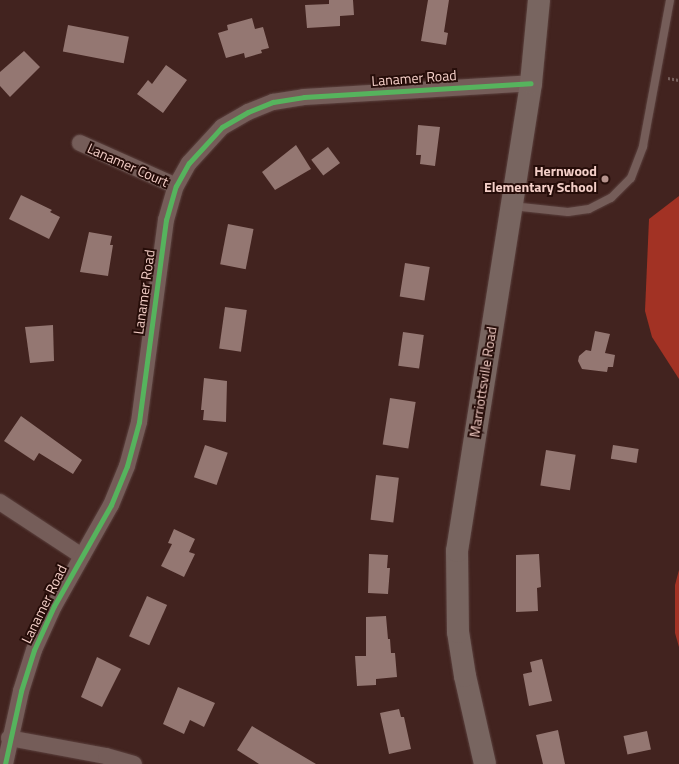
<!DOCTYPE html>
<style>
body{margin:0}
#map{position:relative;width:679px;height:764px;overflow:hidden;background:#42231f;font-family:"Titillium Web",sans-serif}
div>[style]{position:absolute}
.forest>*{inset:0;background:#a23224}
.building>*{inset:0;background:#947772;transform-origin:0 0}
.path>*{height:2.5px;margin-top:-1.25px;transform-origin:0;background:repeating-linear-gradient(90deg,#765f5b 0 2px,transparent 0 4px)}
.roads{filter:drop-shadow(0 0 1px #5b413e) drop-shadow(0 0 1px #5b413e)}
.lane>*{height:8px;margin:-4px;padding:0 4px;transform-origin:4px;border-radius:4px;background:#755d59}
.street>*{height:16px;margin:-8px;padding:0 8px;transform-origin:8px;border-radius:8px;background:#755d59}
.secondary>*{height:22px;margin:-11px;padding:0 11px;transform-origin:11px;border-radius:11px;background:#786560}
.cycleway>*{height:5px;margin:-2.5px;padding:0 2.5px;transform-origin:2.5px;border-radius:2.5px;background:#56b35d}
.dots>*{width:11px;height:11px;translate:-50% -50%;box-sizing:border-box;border:2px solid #260d09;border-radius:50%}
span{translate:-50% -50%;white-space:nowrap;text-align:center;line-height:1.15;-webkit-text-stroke:4px #260d09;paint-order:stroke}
.street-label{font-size:14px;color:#f4cfc8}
.poi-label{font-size:14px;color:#f4cfc8;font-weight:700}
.right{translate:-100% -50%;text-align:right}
</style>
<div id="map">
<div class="forest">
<i style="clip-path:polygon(679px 196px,679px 379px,652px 337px,645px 311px,649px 219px)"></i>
<i style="clip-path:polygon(679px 570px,679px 647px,675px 633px,675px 585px)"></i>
</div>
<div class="building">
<i style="clip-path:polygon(329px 0,353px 0,354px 15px,340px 16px,340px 26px,307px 28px,305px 5px,329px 4px)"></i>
<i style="clip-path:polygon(428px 0,449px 0,444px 32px,448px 33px,446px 45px,421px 41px)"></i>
<i style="clip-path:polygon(252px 18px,255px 29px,263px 27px,269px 48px,261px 50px,262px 53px,245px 58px,244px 53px,226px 58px,218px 33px,228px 30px,227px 25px)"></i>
<i style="left:68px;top:25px;width:62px;height:27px;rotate:11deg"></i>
<i style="clip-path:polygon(24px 51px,40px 67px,10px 97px,0 86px,0 72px)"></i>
<i style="clip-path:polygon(166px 65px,187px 80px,163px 113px,137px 94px,148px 80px,152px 84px)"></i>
<i style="clip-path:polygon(418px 125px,440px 127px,435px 166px,420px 164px,421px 155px,416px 155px)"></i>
<i style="clip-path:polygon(296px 145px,311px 169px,275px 190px,262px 172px)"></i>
<i style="left:328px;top:147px;width:20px;height:21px;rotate:53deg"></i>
<i style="clip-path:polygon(21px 195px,52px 210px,50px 212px,60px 217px,49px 239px,9px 219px)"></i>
<i style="left:228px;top:224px;width:26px;height:41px;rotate:11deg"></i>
<i style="clip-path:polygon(89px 232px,112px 236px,110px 245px,113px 245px,108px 276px,80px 272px)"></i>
<i style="left:405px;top:263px;width:25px;height:34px;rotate:9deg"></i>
<i style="left:225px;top:307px;width:22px;height:42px;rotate:8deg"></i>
<i style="clip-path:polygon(53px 325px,54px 361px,30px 363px,25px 327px)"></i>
<i style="clip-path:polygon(595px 331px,610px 334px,605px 353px,615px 355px,613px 367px,608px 367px,607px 372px,582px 369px,578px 361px,579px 356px,586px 350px,591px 351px)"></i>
<i style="left:403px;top:332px;width:21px;height:34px;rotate:8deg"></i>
<i style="clip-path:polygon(204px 378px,227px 381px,226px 422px,203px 420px,204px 410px,201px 410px)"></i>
<i style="left:390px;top:398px;width:26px;height:47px;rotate:9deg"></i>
<i style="clip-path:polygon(21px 416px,82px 460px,73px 474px,39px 453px,34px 461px,4px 441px)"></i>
<i style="left:205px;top:445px;width:24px;height:34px;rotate:19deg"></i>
<i style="left:613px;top:445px;width:26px;height:14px;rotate:9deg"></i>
<i style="left:546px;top:450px;width:30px;height:36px;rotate:9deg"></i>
<i style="left:376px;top:475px;width:23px;height:45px;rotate:7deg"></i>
<i style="clip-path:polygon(174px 529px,195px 539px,189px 552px,195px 554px,184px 577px,161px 566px,172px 544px,168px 543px)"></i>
<i style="clip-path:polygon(369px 554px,388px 555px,387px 568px,390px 568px,388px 594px,368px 593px)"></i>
<i style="clip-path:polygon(539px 554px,541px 587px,537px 588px,538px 611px,516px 612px,516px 555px)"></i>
<i style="left:147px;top:596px;width:22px;height:44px;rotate:24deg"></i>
<i style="clip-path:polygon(386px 616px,388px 639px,390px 639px,391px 653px,395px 653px,397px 677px,376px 679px,376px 685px,357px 686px,355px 656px,366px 656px,366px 617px)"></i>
<i style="clip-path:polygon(97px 657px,121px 669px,102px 707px,81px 697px)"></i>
<i style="clip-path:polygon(542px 659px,552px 701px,529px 706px,523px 674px,532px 672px,530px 662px)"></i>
<i style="clip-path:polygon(178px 687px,215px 703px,204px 727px,190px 720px,184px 734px,163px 724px)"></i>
<i style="clip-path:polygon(399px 709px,401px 717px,404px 717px,411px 749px,389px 754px,380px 713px)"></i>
<i style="clip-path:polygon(252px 726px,316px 764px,259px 764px,237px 750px)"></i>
<i style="clip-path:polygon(558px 730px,565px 764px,543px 764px,536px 735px)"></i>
<i style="left:647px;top:731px;width:19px;height:24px;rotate:78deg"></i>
</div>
<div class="path">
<i style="left:668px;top:78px;width:11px;rotate:10deg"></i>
</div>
<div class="roads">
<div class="lane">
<i style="left:512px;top:206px;width:56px;rotate:6.1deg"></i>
<i style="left:568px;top:212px;width:21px;rotate:-8deg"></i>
<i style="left:589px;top:209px;width:25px;rotate:-27deg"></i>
<i style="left:611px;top:198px;width:28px;rotate:-45deg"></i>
<i style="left:631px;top:178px;width:34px;rotate:-69deg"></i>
<i style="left:643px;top:146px;width:148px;rotate:-79.5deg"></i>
</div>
<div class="street">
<i style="left:80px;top:143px;width:105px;rotate:24.1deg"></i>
<i style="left:0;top:502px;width:98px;rotate:33.4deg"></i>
<i style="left:9px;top:738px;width:99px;rotate:10.5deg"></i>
<i style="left:106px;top:756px;width:29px;rotate:16deg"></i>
<i style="left:5px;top:764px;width:75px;rotate:-77.6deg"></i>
<i style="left:21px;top:691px;width:43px;rotate:-72.4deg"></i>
<i style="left:34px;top:650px;width:48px;rotate:-65.6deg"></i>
<i style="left:54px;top:606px;width:116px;rotate:-60.6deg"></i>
<i style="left:111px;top:505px;width:42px;rotate:-67.7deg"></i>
<i style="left:127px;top:466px;width:46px;rotate:-74.7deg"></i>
<i style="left:139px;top:422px;width:204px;rotate:-82.4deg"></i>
<i style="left:166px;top:220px;width:35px;rotate:-74deg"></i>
<i style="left:176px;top:186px;width:26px;rotate:-61deg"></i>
<i style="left:189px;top:163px;width:49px;rotate:-47.5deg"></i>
<i style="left:222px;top:127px;width:30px;rotate:-30deg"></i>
<i style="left:248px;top:112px;width:27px;rotate:-22deg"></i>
<i style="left:273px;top:102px;width:31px;rotate:-9deg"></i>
<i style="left:304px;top:97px;width:227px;rotate:-3.5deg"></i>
</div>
<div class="secondary">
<i style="left:485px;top:764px;width:90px;rotate:-102.8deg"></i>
<i style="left:465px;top:676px;width:45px;rotate:-99deg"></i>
<i style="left:458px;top:632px;width:81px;rotate:-90.7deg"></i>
<i style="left:457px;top:551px;width:474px;rotate:-81deg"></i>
<i style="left:531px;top:83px;width:83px;rotate:-84.5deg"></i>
</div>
</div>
<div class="cycleway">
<i style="left:5px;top:764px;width:75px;rotate:-77.6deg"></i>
<i style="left:21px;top:691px;width:43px;rotate:-72.4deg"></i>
<i style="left:34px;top:650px;width:48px;rotate:-65.6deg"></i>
<i style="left:54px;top:606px;width:116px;rotate:-60.6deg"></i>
<i style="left:111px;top:505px;width:42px;rotate:-67.7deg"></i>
<i style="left:127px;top:466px;width:46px;rotate:-74.7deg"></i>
<i style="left:139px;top:422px;width:204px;rotate:-82.4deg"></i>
<i style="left:166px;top:220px;width:35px;rotate:-74deg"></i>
<i style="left:176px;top:186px;width:26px;rotate:-61deg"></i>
<i style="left:189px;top:163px;width:49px;rotate:-47.5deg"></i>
<i style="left:222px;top:127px;width:30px;rotate:-30deg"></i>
<i style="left:248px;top:112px;width:27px;rotate:-22deg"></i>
<i style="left:273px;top:102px;width:31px;rotate:-9deg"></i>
<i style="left:304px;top:97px;width:227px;rotate:-3.5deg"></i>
</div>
<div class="dots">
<i style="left:605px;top:179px;background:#b6938d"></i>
</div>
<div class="street-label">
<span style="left:414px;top:78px;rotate:-4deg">Lanamer Road</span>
<span style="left:128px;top:165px;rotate:24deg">Lanamer Court</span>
<span style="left:144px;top:292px;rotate:-82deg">Lanamer Road</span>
<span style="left:483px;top:382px;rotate:-81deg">Marriottsville Road</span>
<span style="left:44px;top:604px;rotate:-64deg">Lanamer Road</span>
</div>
<div class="poi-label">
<span class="right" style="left:597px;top:179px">Hernwood<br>Elementary School</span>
</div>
</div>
